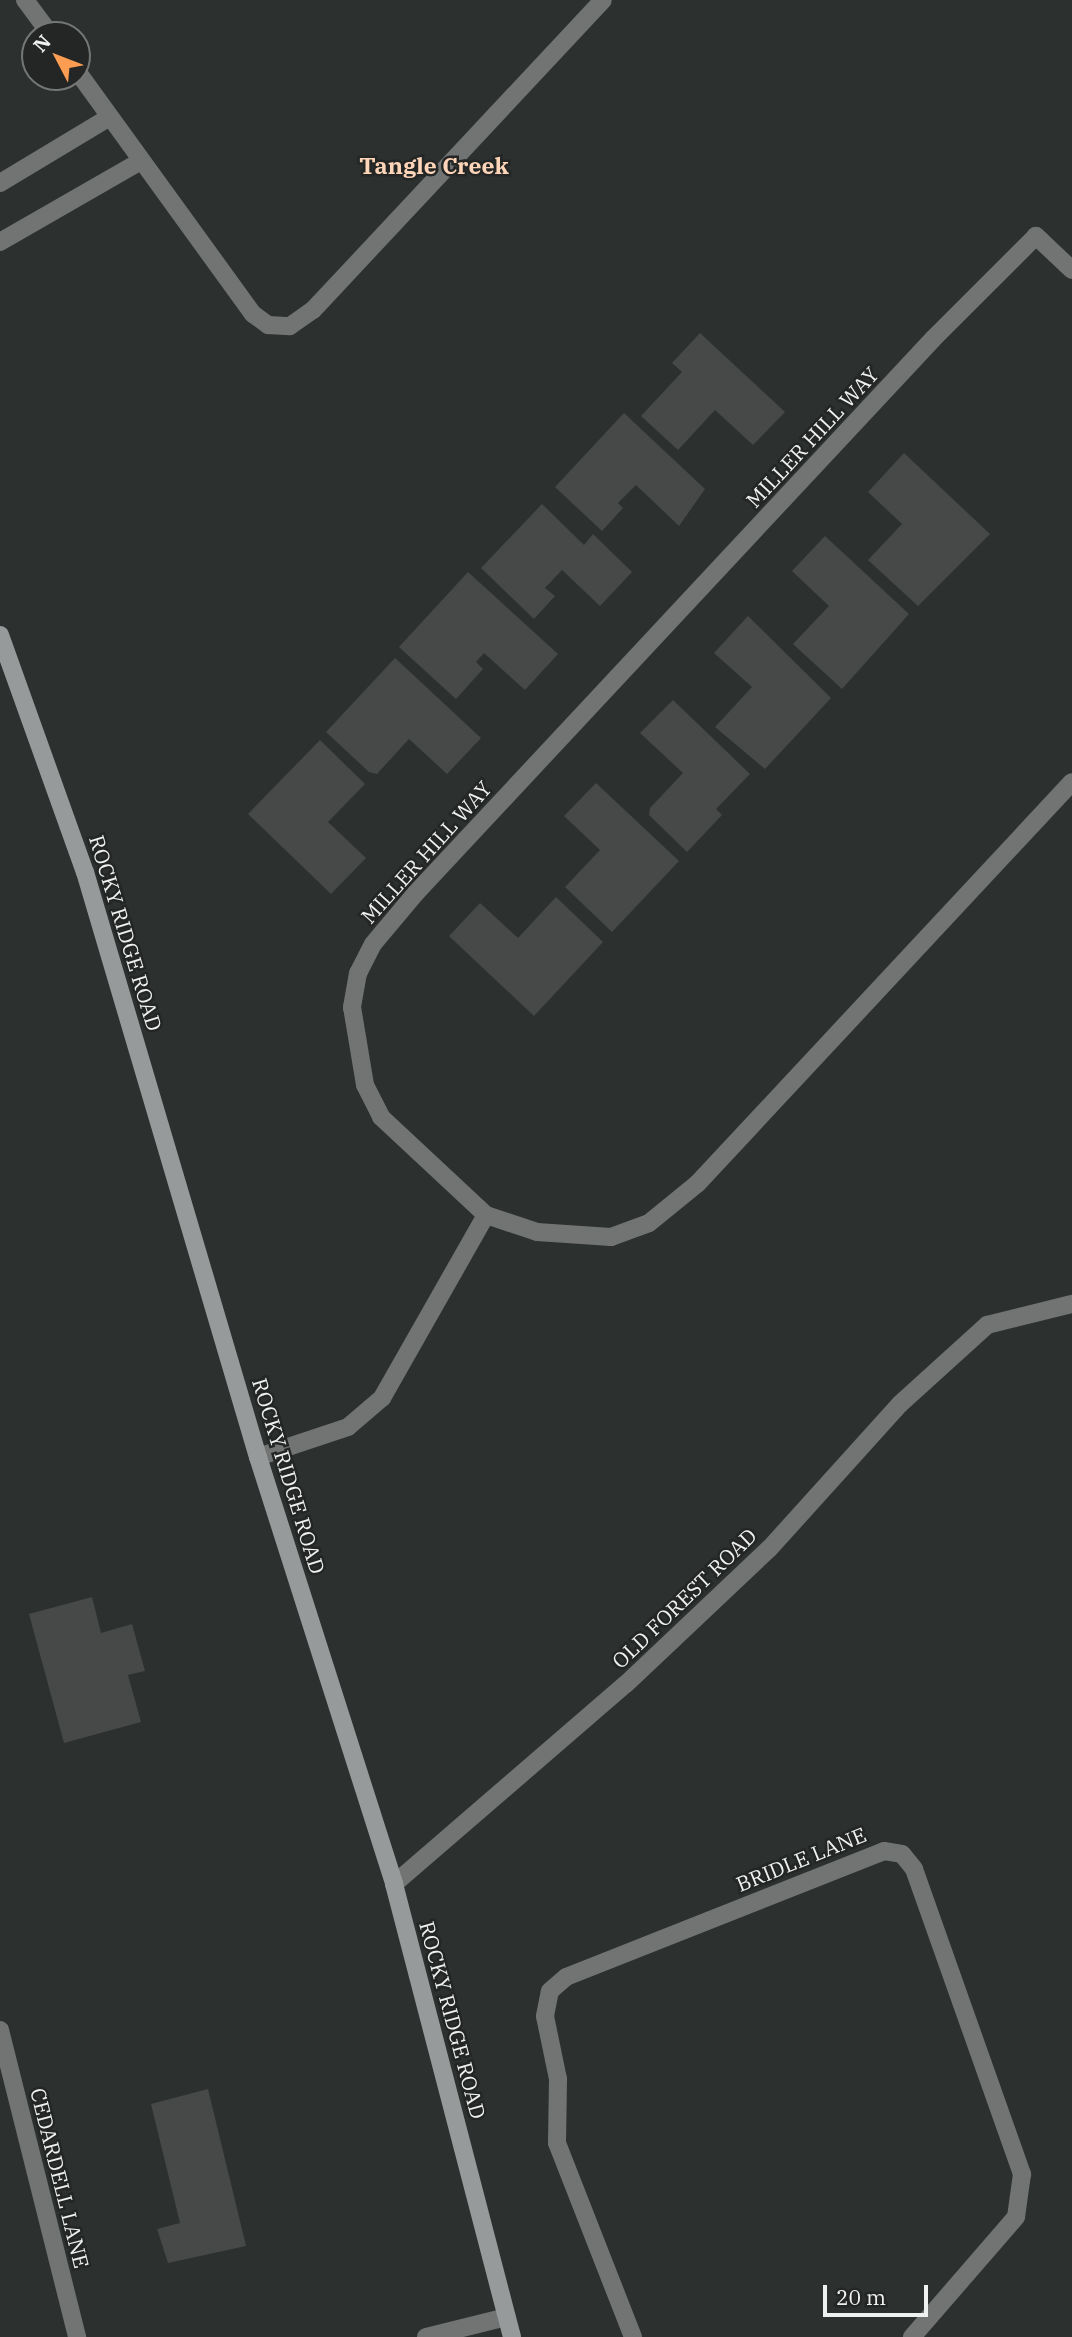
<!DOCTYPE html>
<style>
body{margin:0}
#map{position:relative;width:1072px;height:2337px;overflow:hidden;background:#2c302f;font-family:"IBM Plex Serif",serif}
div>[style]{position:absolute}
.building>*{inset:0;background:#464947}
.lane>*{height:18px;margin:-9px;padding:0 9px;transform-origin:9px;border-radius:9px;background:#727474}
.street>*{height:18px;margin:-9px;padding:0 9px;transform-origin:9px;border-radius:9px;background:#727474}
.secondary>*{height:18px;margin:-9px;padding:0 9px;transform-origin:9px;border-radius:9px;background:#979a9a}
span{translate:-50% -50%;white-space:nowrap;text-align:center;line-height:1.15;-webkit-text-stroke:5px #232625;paint-order:stroke}
.street-label{font-size:21px;color:#eff1f1}
.neighbourhood-label{font-size:23px;color:#fed5b8;font-weight:700}
.north{position:absolute;left:21px;top:21px;width:70px;height:70px;box-sizing:border-box;background:#232625;border:2px solid #757777;border-radius:50%;rotate:312deg;font-size:19px;font-weight:700;line-height:28px;text-align:center;color:#eff1f1}
.north::after{content:'';display:block;margin:auto;width:24px;height:32px;background:#fc9d52;clip-path:polygon(50% 0,100% 100%,50% 72%,0 100%)}
.scale{position:absolute;left:823px;top:2285px;width:105px;height:32px;box-sizing:border-box;border:4px solid #eff1f1;border-top:0;padding-left:9px;font-size:21px;line-height:24px;white-space:nowrap;color:#eff1f1;-webkit-text-stroke:5px #232625;paint-order:stroke}
</style>
<div id="map">
<div class="building">
<i style="clip-path:polygon(700px 333px,785px 412px,753px 445px,715px 410px,678px 450px,641px 416px,682px 372px,672px 363px)"></i>
<i style="clip-path:polygon(624px 413px,705px 489px,679px 526px,636px 485px,618px 503px,623px 508px,602px 531px,555px 487px)"></i>
<i style="clip-path:polygon(904px 453px,990px 534px,918px 606px,868px 560px,902px 524px,868px 492px)"></i>
<i style="clip-path:polygon(542px 504px,584px 545px,593px 534px,632px 572px,600px 606px,562px 570px,545px 588px,555px 596px,534px 619px,481px 568px)"></i>
<i style="clip-path:polygon(825px 536px,909px 614px,842px 689px,793px 644px,829px 606px,792px 571px)"></i>
<i style="clip-path:polygon(468px 572px,558px 654px,525px 690px,484px 653px,476px 662px,483px 669px,456px 699px,399px 647px)"></i>
<i style="clip-path:polygon(748px 616px,831px 698px,765px 769px,715px 727px,752px 687px,714px 653px)"></i>
<i style="clip-path:polygon(395px 658px,481px 738px,447px 774px,409px 739px,377px 774px,369px 772px,326px 732px)"></i>
<i style="clip-path:polygon(673px 700px,750px 774px,716px 809px,722px 815px,687px 852px,649px 815px,650px 808px,683px 773px,640px 733px)"></i>
<i style="clip-path:polygon(320px 740px,365px 784px,328px 822px,366px 858px,331px 894px,248px 814px)"></i>
<i style="clip-path:polygon(596px 783px,679px 861px,612px 932px,565px 887px,600px 850px,564px 816px)"></i>
<i style="clip-path:polygon(556px 897px,603px 942px,534px 1016px,449px 936px,480px 903px,518px 938px)"></i>
<i style="clip-path:polygon(92px 1597px,101px 1633px,132px 1624px,145px 1671px,128px 1675px,141px 1722px,64px 1743px,29px 1614px)"></i>
<i style="clip-path:polygon(208px 2089px,246px 2246px,168px 2263px,157px 2229px,180px 2223px,151px 2104px)"></i>
</div>
<div class="lane">
<i style="left:987px;top:1325px;width:88px;rotate:-13.9deg"></i>
</div>
<div class="street">
<i style="left:25px;top:0;width:44px;rotate:53.4deg"></i>
<i style="left:77px;top:71px;width:300px;rotate:54.1deg"></i>
<i style="left:253px;top:314px;width:19px;rotate:36deg"></i>
<i style="left:268px;top:325px;width:22px;rotate:3deg"></i>
<i style="left:290px;top:326px;width:28px;rotate:-35deg"></i>
<i style="left:313px;top:310px;width:424px;rotate:-46.9deg"></i>
<i style="left:0;top:183px;width:128px;rotate:-31deg"></i>
<i style="left:0;top:242px;width:163px;rotate:-29.9deg"></i>
<i style="left:1072px;top:270px;width:50px;rotate:-136.6deg"></i>
<i style="left:1036px;top:236px;width:146px;rotate:135deg"></i>
<i style="left:933px;top:339px;width:759px;rotate:133.03deg"></i>
<i style="left:415px;top:894px;width:65px;rotate:130deg"></i>
<i style="left:373px;top:944px;width:33px;rotate:117deg"></i>
<i style="left:358px;top:973px;width:35px;rotate:100deg"></i>
<i style="left:352px;top:1007px;width:79px;rotate:80.5deg"></i>
<i style="left:365px;top:1085px;width:36px;rotate:63deg"></i>
<i style="left:381px;top:1117px;width:144px;rotate:43deg"></i>
<i style="left:486px;top:1215px;width:54px;rotate:18.4deg"></i>
<i style="left:537px;top:1232px;width:74px;rotate:3.9deg"></i>
<i style="left:611px;top:1237px;width:40px;rotate:-20.2deg"></i>
<i style="left:649px;top:1223px;width:63px;rotate:-39.2deg"></i>
<i style="left:698px;top:1183px;width:548px;rotate:-47deg"></i>
<i style="left:258px;top:1457px;width:95px;rotate:-18.4deg"></i>
<i style="left:348px;top:1427px;width:45px;rotate:-40.5deg"></i>
<i style="left:382px;top:1398px;width:210px;rotate:-60.4deg"></i>
<i style="left:394px;top:1884px;width:306px;rotate:-40.8deg"></i>
<i style="left:626px;top:1684px;width:197px;rotate:-43.4deg"></i>
<i style="left:769px;top:1549px;width:195px;rotate:-47.9deg"></i>
<i style="left:900px;top:1404px;width:118px;rotate:-42.2deg"></i>
<i style="left:0;top:2030px;width:317px;rotate:75.9deg"></i>
<i style="left:426px;top:2337px;width:83px;rotate:-13.9deg"></i>
<i style="left:633px;top:2337px;width:208px;rotate:-111.4deg"></i>
<i style="left:557px;top:2143px;width:64px;rotate:-89.1deg"></i>
<i style="left:558px;top:2079px;width:64px;rotate:-101.7deg"></i>
<i style="left:545px;top:2016px;width:25px;rotate:-79deg"></i>
<i style="left:550px;top:1991px;width:21px;rotate:-41deg"></i>
<i style="left:566px;top:1977px;width:342px;rotate:-21.6deg"></i>
<i style="left:884px;top:1851px;width:18px;rotate:9deg"></i>
<i style="left:902px;top:1854px;width:19px;rotate:51deg"></i>
<i style="left:914px;top:1869px;width:324px;rotate:70.5deg"></i>
<i style="left:1022px;top:2174px;width:43px;rotate:97.9deg"></i>
<i style="left:1016px;top:2217px;width:159px;rotate:130.9deg"></i>
</div>
<div class="secondary">
<i style="left:0;top:635px;width:252px;rotate:70.3deg"></i>
<i style="left:85px;top:872px;width:610px;rotate:73.53deg"></i>
<i style="left:258px;top:1457px;width:448px;rotate:72.3deg"></i>
<i style="left:394px;top:1884px;width:468px;rotate:75.4deg"></i>
</div>
<div class="street-label">
<span style="left:812px;top:437px;rotate:-47deg">MILLER HILL WAY</span>
<span style="left:426px;top:852px;rotate:-48deg">MILLER HILL WAY</span>
<span style="left:126px;top:933px;rotate:73deg">ROCKY RIDGE ROAD</span>
<span style="left:289px;top:1476px;rotate:73deg">ROCKY RIDGE ROAD</span>
<span style="left:684px;top:1598px;rotate:-44deg">OLD FOREST ROAD</span>
<span style="left:801px;top:1859px;rotate:-22deg">BRIDLE LANE</span>
<span style="left:453px;top:2020px;rotate:75deg">ROCKY RIDGE ROAD</span>
<span style="left:60px;top:2178px;rotate:76deg">CEDARDELL LANE</span>
</div>
<div class="neighbourhood-label">
<span style="left:434px;top:165px">Tangle Creek</span>
</div>
<div class="north">N</div>
<div class="scale">20 m</div>
</div>
